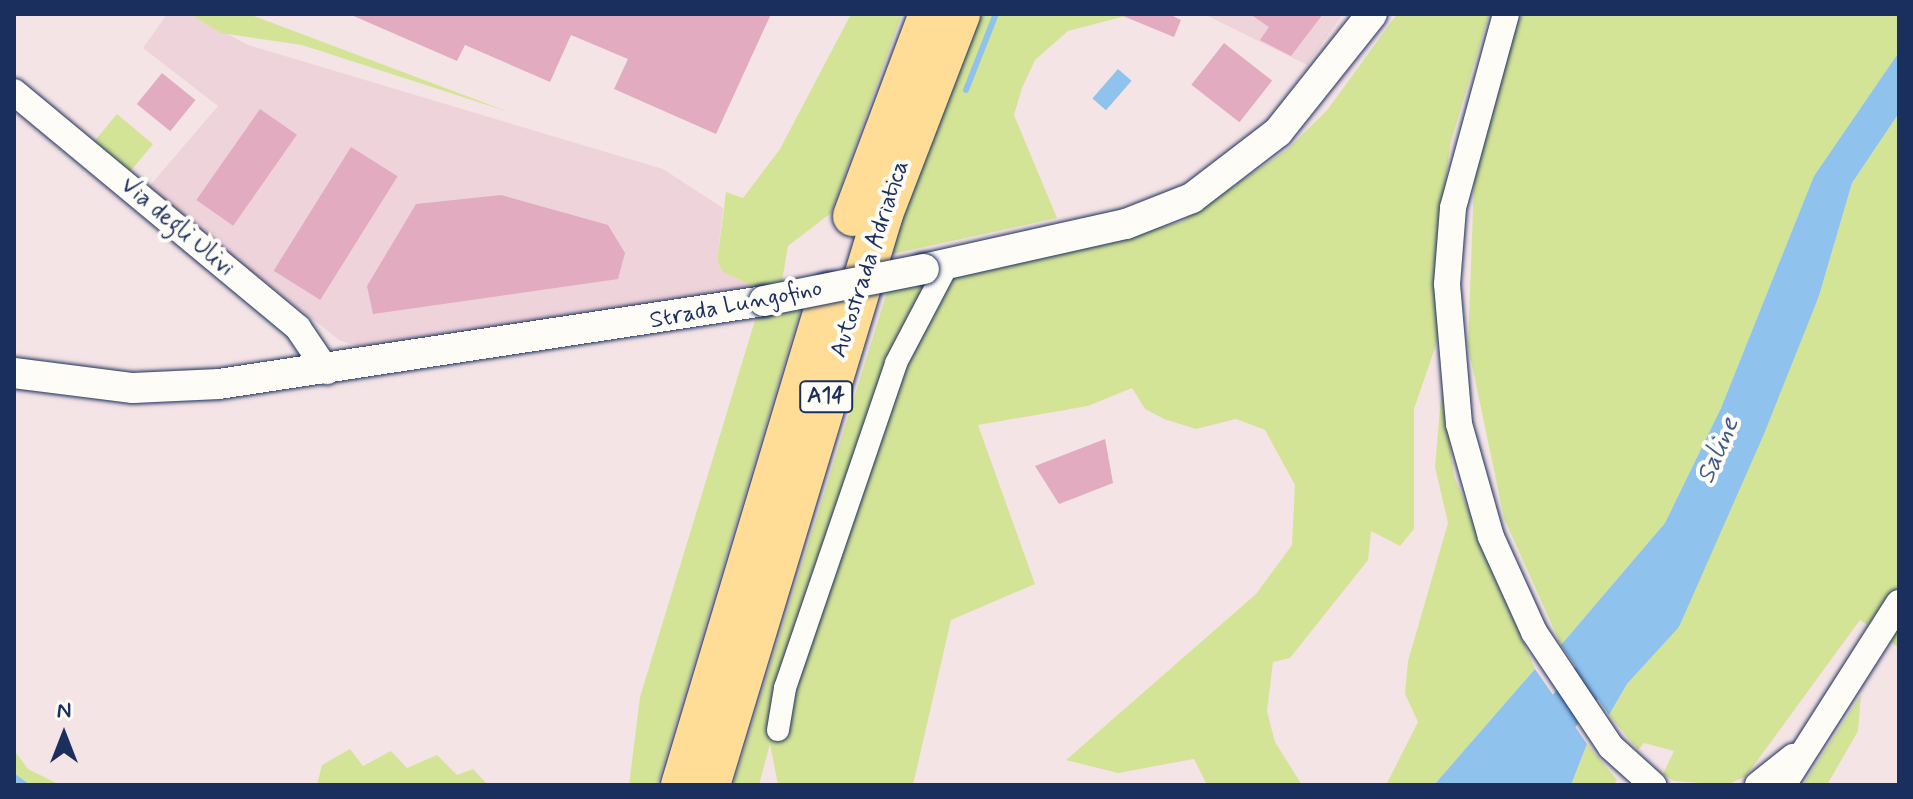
<!DOCTYPE html>
<style>
body{margin:0}
#map{position:relative;width:1913px;height:799px;overflow:hidden;background:#f5e4e6;font-family:Mynerve,sans-serif}
div>[style]{position:absolute}
.built>*{inset:0;background:#efd3db}
.green>*{inset:0;background:#d4e497;transform-origin:0 0}
.water>*{inset:0;background:#8fc2ec;transform-origin:0 0}
.stream>*{height:6px;margin:-3px;padding:0 3px;transform-origin:3px;border-radius:3px;background:#8fc2ec}
.river>*{height:38px;margin:-19px;padding:0 19px;transform-origin:19px;border-radius:19px;background:#8fc2ec}
.building>*{inset:0;background:#e2abc0;transform-origin:0 0}
.roads{filter:drop-shadow(0 0 2px #1b2f5e) drop-shadow(0 0 2px #1b2f5e)}
.minor>*{height:22px;margin:-11px;padding:0 11px;transform-origin:11px;border-radius:11px;background:#fdfcf7}
.tertiary>*{height:26px;margin:-13px;padding:0 13px;transform-origin:13px;border-radius:13px;background:#fdfcf7}
.secondary>*{height:30px;margin:-15px;padding:0 15px;transform-origin:15px;border-radius:15px;background:#fdfcf7}
.motorway>*{height:40px;margin:-20px;padding:0 20px;transform-origin:20px;border-radius:20px;background:#ffdd96}
.bridges{filter:drop-shadow(0 0 2px #1b2f5e) drop-shadow(0 0 2px #1b2f5e)}
.secondary-bridge>*{height:30px;margin:-15px;padding:0 15px;transform-origin:15px;border-radius:15px;background:#fdfcf7}
span{translate:-50% -50%;white-space:nowrap;text-align:center;line-height:1.15;-webkit-text-stroke:8px #fdfcf7;paint-order:stroke}
.shield-label span{padding:2px 6px;background:#fdfcf7;border:2px solid;border-radius:6px;-webkit-text-stroke-width:0}
.shield-label{font-size:22px;color:#1b2f5e;font-weight:700}
.street-label{font-size:24px;color:#1b2f5e}
.water-label{font-size:26px;color:#3e5b89;font-style:italic}
.frame{position:absolute;inset:0;border:16px solid #1b2f5e;pointer-events:none}
.north{position:absolute;left:24px;top:695px;width:80px;height:80px;-webkit-text-stroke:6px #fdfcf7;paint-order:stroke;rotate:0deg;font-size:22px;font-weight:700;line-height:32px;text-align:center;color:#1b2f5e}
.north::after{content:'';display:block;margin:auto;width:28px;height:36px;background:#1b2f5e;clip-path:polygon(50% 0,100% 100%,50% 72%,0 100%)}
</style>
<div id="map">
<div class="built">
<i style="clip-path:polygon(167px 14px,190px 14px,248px 45px,663px 169px,723px 208px,717px 261px,723px 272px,756px 288px,361px 347px,339px 340px,147px 189px,218px 106px,143px 48px)"></i>
<i style="clip-path:polygon(1204px 14px,1343px 14px,1307px 65px)"></i>
</div>
<div class="green">
<i style="clip-path:polygon(190px 14px,249px 14px,509px 112px,302px 45px,221px 33px)"></i>
<i style="clip-path:polygon(851px 14px,902px 14px,831px 213px,788px 246px,781px 287px,756px 288px,723px 272px,717px 261px,726px 192px,743px 198px,780px 149px)"></i>
<i style="clip-path:polygon(978px 14px,1133px 14px,1068px 31px,1035px 60px,1022px 88px,1014px 115px,1057px 218px,888px 255px)"></i>
<i style="clip-path:polygon(1397px 14px,1489px 14px,1450px 145px,1437px 250px,1438px 339px,1414px 409px,1414px 529px,1400px 546px,1371px 531px,1368px 560px,1290px 658px,1273px 662px,1267px 711px,1275px 742px,1302px 785px,1207px 785px,1194px 759px,1118px 773px,1066px 760px,1256px 594px,1292px 545px,1295px 485px,1265px 430px,1236px 419px,1196px 429px,1164px 419px,1145px 409px,1132px 388px,1088px 406px,978px 425px,1035px 584px,951px 620px,913px 785px,778px 785px,770px 744px,759px 785px,733px 785px,888px 289px,1181px 222px,1288px 149px,1328px 109px)"></i>
<i style="clip-path:polygon(1522px 14px,1899px 14px,1899px 52px,1814px 176px,1721px 408px,1665px 523px,1561px 645px,1504px 518px,1468px 346px,1474px 182px,1502px 57px)"></i>
<i style="clip-path:polygon(1899px 113px,1899px 648px,1860px 620px,1746px 776px,1727px 785px,1674px 781px,1663px 774px,1674px 751px,1644px 743px,1638px 750px,1609px 715px,1627px 684px,1679px 627px,1819px 296px,1852px 183px)"></i>
<i style="left:117px;top:114px;width:47px;height:41px;rotate:40deg"></i>
<i style="clip-path:polygon(802px 304px,657px 785px,629px 785px,640px 697px,756px 317px)"></i>
<i style="clip-path:polygon(1442px 386px,1454px 476px,1535px 669px,1434px 785px,1386px 785px,1418px 722px,1405px 694px,1408px 661px,1448px 523px,1435px 467px)"></i>
<i style="clip-path:polygon(1861px 695px,1858px 731px,1827px 785px,1803px 785px)"></i>
<i style="clip-path:polygon(1587px 744px,1617px 780px,1613px 785px,1571px 785px)"></i>
<i style="clip-path:polygon(350px 749px,363px 766px,391px 751px,407px 768px,437px 755px,457px 775px,473px 769px,488px 785px,317px 785px,322px 765px)"></i>
<i style="clip-path:polygon(14px 750px,28px 769px,60px 785px,14px 785px)"></i>
</div>
<div class="water">
<i style="clip-path:polygon(1899px 52px,1899px 113px,1852px 183px,1819px 296px,1764px 434px,1679px 627px,1627px 684px,1609px 715px,1561px 645px,1665px 523px,1721px 408px,1814px 176px)"></i>
<i style="left:1118px;top:69px;width:18px;height:39px;rotate:41deg"></i>
<i style="clip-path:polygon(1535px 669px,1587px 744px,1571px 785px,1434px 785px)"></i>
</div>
<div class="stream">
<i style="left:966px;top:90px;width:82px;rotate:-68.5deg"></i>
<i style="left:14px;top:777px;width:14px;rotate:36deg"></i>
</div>
<div class="river">
<i style="left:1490px;top:785px;width:74px;rotate:-42.3deg"></i>
<i style="left:1545px;top:735px;width:119px;rotate:-51.5deg"></i>
</div>
<div class="building">
<i style="clip-path:polygon(349px 14px,771px 14px,716px 134px,614px 89px,628px 59px,571px 35px,550px 82px,465px 45px,457px 61px)"></i>
<i style="clip-path:polygon(1118px 14px,1169px 14px,1181px 20px,1174px 37px)"></i>
<i style="clip-path:polygon(1250px 14px,1323px 14px,1291px 56px,1260px 40px,1269px 27px)"></i>
<i style="left:1224px;top:43px;width:61px;height:53px;rotate:38deg"></i>
<i style="left:162px;top:73px;width:43px;height:40px;rotate:39deg"></i>
<i style="left:260px;top:109px;width:45px;height:111px;rotate:35deg"></i>
<i style="left:351px;top:147px;width:55px;height:146px;rotate:32deg"></i>
<i style="clip-path:polygon(501px 195px,608px 225px,625px 253px,618px 279px,373px 314px,367px 286px,416px 204px)"></i>
<i style="clip-path:polygon(1105px 439px,1113px 483px,1059px 504px,1035px 466px)"></i>
</div>
<div class="roads">
<div class="minor">
<i style="left:778px;top:730px;width:43px;rotate:-80.5deg"></i>
<i style="left:785px;top:688px;width:343px;rotate:-71.1deg"></i>
<i style="left:896px;top:363px;width:112px;rotate:-62.3deg"></i>
</div>
<div class="tertiary">
<i style="left:1506px;top:14px;width:201px;rotate:105.3deg"></i>
<i style="left:1453px;top:208px;width:76px;rotate:94.5deg"></i>
<i style="left:1447px;top:284px;width:141px;rotate:85.1deg"></i>
<i style="left:1459px;top:424px;width:117px;rotate:74.2deg"></i>
<i style="left:1491px;top:537px;width:104px;rotate:65.6deg"></i>
<i style="left:1534px;top:632px;width:138px;rotate:56.2deg"></i>
<i style="left:1611px;top:747px;width:57px;rotate:42.1deg"></i>
<i style="left:14px;top:92px;width:369px;rotate:39.7deg"></i>
<i style="left:298px;top:328px;width:52px;rotate:56deg"></i>
<i style="left:1758px;top:785px;width:45px;rotate:-38.7deg"></i>
<i style="left:1783px;top:785px;width:216px;rotate:-57.5deg"></i>
</div>
<div class="secondary">
<i style="left:924px;top:269px;width:207px;rotate:-12.6deg"></i>
<i style="left:1126px;top:224px;width:71px;rotate:-21.5deg"></i>
<i style="left:1192px;top:198px;width:108px;rotate:-37.5deg"></i>
<i style="left:1278px;top:132px;width:151px;rotate:-51.5deg"></i>
<i style="left:14px;top:373px;width:120px;rotate:7.2deg"></i>
<i style="left:133px;top:388px;width:86px;rotate:-2.7deg"></i>
<i style="left:219px;top:384px;width:551px;rotate:-8.66deg"></i>
</div>
<div class="motorway">
<i style="left:853px;top:216px;width:216px;rotate:-69.4deg"></i>
<i style="left:681px;top:785px;width:514px;rotate:-73.26deg"></i>
<i style="left:710px;top:785px;width:597px;rotate:-73.14deg"></i>
<i style="left:883px;top:214px;width:214px;rotate:-68.9deg"></i>
</div>
</div>
<div class="bridges">
<div class="secondary-bridge">
<i style="left:764px;top:301px;width:163px;rotate:-11.3deg"></i>
</div>
</div>
<div class="shield-label">
<span style="left:826px;top:397px">A14</span>
</div>
<div class="street-label">
<span style="left:177px;top:227px;rotate:40deg">Via degli Ulivi</span>
<span style="left:870px;top:259px;rotate:-72deg">Autostrada Adriatica</span>
<span style="left:736px;top:305px;rotate:-11deg">Strada Lungofino</span>
</div>
<div class="water-label">
<span style="left:1719px;top:451px;rotate:-67deg">Saline</span>
</div>
<div class="frame"></div>
<div class="north">N</div>
</div>
